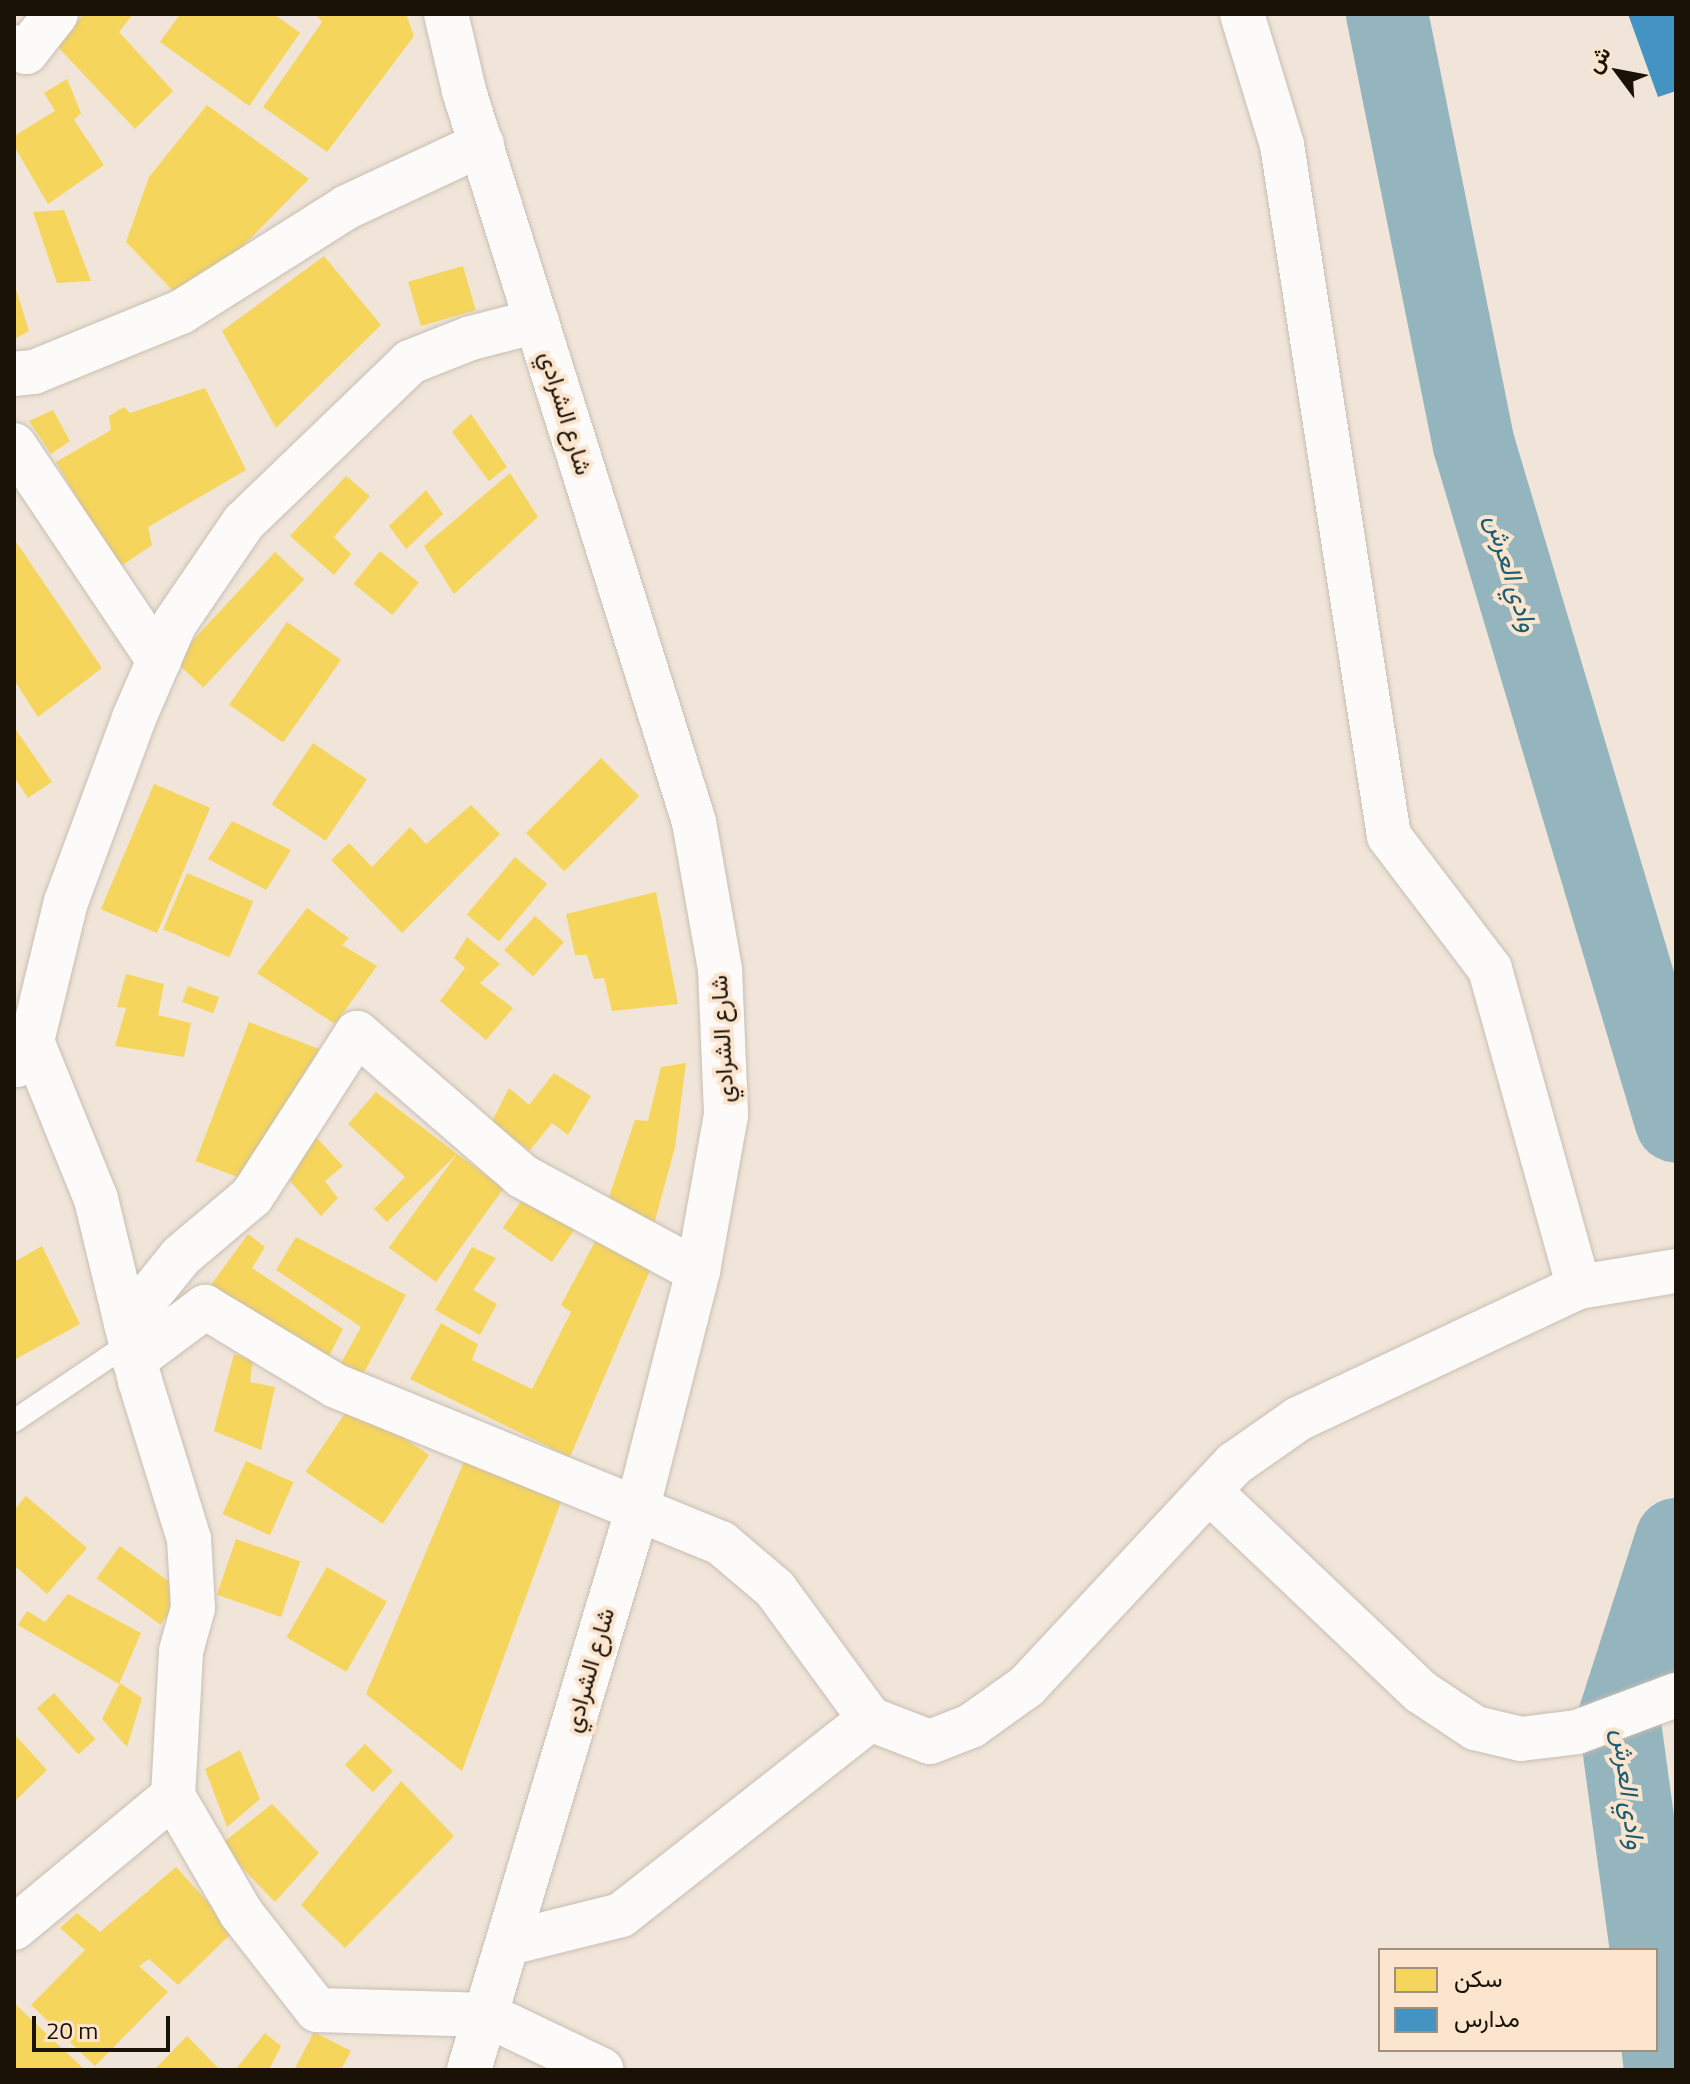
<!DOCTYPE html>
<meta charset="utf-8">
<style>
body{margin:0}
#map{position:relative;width:1690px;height:2084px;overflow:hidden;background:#f0e5d8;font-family:"Titillium Web",Vazirmatn,sans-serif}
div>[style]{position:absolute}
.homes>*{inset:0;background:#f6d55c;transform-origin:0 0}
.schools>*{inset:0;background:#4393c3}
.river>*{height:82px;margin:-41px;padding:0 41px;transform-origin:41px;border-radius:41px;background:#94b4be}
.roads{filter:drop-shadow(0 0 2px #c8beb3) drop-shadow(0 0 2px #c8beb3)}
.service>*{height:22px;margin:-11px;padding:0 11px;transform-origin:11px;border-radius:11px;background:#fdfbf9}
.minor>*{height:44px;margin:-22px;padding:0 22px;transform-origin:22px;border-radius:22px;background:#fdfbf9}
.tertiary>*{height:44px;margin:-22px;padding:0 22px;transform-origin:22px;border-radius:22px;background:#fdfbf9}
span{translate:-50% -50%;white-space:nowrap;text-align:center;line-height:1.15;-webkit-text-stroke:8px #fbe5ce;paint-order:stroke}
.street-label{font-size:24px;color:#1a1107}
.water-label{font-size:26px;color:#1a5d73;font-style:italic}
.frame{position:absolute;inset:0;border:16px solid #1a1107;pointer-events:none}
.legend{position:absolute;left:1378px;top:1948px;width:280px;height:104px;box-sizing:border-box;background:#fbe5ce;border:2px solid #a1907e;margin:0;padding:10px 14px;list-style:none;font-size:24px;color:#1a1107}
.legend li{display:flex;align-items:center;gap:16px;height:40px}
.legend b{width:40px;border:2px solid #a1907e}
.north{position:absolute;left:1578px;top:32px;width:80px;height:80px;-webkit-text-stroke:6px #fbe5ce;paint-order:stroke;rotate:302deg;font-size:22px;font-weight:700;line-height:32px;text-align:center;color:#1a1107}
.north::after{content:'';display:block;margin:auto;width:28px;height:36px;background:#1a1107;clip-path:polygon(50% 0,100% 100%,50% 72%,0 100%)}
.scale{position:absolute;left:32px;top:2016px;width:138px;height:36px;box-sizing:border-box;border:4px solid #1a1107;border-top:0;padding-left:10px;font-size:24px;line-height:28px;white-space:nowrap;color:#1a1107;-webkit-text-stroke:6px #fbe5ce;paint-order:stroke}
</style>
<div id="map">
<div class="homes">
<i style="clip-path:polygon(84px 14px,133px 14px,119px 32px,173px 91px,135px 129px,56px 45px)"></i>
<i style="clip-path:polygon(180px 14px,274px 14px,300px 33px,249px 106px,160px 42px)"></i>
<i style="clip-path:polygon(316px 14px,406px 14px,414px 36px,327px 152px,263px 107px,322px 22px)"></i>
<i style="clip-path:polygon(67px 79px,81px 113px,74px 120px,104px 165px,48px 204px,14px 146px,14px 136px,55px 111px,44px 93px)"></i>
<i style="clip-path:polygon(207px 105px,309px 179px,232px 257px,177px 295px,126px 242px,149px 177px)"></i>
<i style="clip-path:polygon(64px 210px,91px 281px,57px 283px,33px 212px)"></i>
<i style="clip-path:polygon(324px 256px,381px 325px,276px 428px,222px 331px)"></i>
<i style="left:463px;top:266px;width:46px;height:57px;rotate:74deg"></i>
<i style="clip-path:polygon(14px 283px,29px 331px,14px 339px)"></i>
<i style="clip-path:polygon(205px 388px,246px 470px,148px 527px,152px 545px,118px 568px,56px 462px,111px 430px,109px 416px,124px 407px,130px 413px)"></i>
<i style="clip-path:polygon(53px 410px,70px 441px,51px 454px,29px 421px)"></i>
<i style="clip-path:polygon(471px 414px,507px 467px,489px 481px,452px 432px)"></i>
<i style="clip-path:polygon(510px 473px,538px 517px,454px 594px,424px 546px)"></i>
<i style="clip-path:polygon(346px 476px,370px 496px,334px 537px,351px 554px,334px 575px,290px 536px)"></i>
<i style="clip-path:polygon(426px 490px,443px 514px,406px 549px,389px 526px)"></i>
<i style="clip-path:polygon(14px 539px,102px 668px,38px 717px,14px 680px)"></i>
<i style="left:380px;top:551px;width:50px;height:42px;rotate:39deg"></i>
<i style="left:275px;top:552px;width:40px;height:148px;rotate:43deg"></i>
<i style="left:287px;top:622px;width:66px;height:101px;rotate:35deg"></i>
<i style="clip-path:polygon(14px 727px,52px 782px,28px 798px,14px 777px)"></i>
<i style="left:313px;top:743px;width:65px;height:74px;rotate:34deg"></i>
<i style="left:601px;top:758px;width:54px;height:106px;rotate:45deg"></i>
<i style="left:154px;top:784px;width:61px;height:136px;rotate:23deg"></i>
<i style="clip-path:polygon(471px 805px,500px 834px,402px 933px,331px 860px,349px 843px,372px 867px,410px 827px,426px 844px)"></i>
<i style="clip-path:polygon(232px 821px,291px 850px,266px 890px,208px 859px)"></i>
<i style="left:515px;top:857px;width:42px;height:75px;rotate:40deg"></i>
<i style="left:187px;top:873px;width:72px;height:61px;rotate:23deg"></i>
<i style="clip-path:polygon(656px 892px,678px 1004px,612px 1011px,604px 978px,594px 979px,587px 955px,575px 955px,566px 914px)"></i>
<i style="clip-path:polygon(307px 908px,349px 938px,342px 945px,377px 966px,335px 1024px,257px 973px)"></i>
<i style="left:535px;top:916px;width:39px;height:46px;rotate:42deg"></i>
<i style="clip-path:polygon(467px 937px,500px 964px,480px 983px,513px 1008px,486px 1040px,440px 1001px,465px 968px,454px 958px)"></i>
<i style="clip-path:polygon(126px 974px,164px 984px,158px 1015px,191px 1023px,184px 1057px,115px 1046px,126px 1008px,117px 1007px)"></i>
<i style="left:188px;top:986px;width:33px;height:17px;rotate:20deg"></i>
<i style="left:249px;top:1022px;width:75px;height:149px;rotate:21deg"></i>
<i style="clip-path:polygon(686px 1063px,675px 1147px,650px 1239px,603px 1215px,635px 1120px,648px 1121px,661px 1067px)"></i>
<i style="clip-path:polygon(554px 1073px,591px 1096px,568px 1135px,552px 1123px,530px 1150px,490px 1125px,509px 1088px,529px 1105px)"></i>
<i style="clip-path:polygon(376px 1092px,457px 1154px,387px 1222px,374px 1209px,405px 1177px,348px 1124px)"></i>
<i style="clip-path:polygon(315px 1136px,343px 1166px,325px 1181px,338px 1198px,321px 1216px,290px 1181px)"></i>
<i style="left:457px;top:1154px;width:58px;height:116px;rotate:36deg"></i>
<i style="left:529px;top:1190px;width:60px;height:46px;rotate:35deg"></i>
<i style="clip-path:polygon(248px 1234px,265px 1247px,252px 1268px,343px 1329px,321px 1371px,211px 1285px)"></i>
<i style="clip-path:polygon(598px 1236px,651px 1268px,570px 1457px,410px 1379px,441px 1323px,478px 1344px,472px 1360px,532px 1389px,571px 1312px,561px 1305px)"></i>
<i style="clip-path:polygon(296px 1237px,406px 1295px,360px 1380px,336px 1372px,361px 1327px,276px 1270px)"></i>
<i style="clip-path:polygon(42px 1246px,80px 1324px,14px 1360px,14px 1262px)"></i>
<i style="clip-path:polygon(472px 1247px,496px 1258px,473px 1290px,497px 1304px,480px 1335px,435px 1310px)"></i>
<i style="clip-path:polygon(234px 1354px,253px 1360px,250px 1382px,275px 1387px,261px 1450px,214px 1431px)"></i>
<i style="left:352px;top:1403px;width:93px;height:83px;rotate:34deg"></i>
<i style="clip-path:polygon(466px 1457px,563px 1496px,462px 1771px,366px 1694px)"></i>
<i style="left:246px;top:1461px;width:52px;height:58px;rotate:24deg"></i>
<i style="clip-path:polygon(26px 1496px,87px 1548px,47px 1594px,14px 1565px,14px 1510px)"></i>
<i style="left:236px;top:1539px;width:68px;height:59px;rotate:19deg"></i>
<i style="left:120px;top:1546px;width:79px;height:40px;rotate:36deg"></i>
<i style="left:327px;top:1567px;width:69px;height:81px;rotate:30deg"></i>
<i style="clip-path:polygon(68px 1594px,141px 1633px,119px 1684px,18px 1625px,27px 1611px,45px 1622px)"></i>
<i style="clip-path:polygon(120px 1683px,142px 1698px,127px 1747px,102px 1719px)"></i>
<i style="left:54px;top:1693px;width:62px;height:23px;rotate:48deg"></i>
<i style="clip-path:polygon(14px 1734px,47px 1770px,14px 1802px)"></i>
<i style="left:365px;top:1744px;width:39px;height:29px;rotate:44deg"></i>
<i style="clip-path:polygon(240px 1750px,260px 1799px,227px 1827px,205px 1769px)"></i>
<i style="clip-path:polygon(401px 1781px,454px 1836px,345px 1948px,301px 1905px)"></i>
<i style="clip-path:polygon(272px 1804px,319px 1853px,275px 1902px,220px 1845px)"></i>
<i style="clip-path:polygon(176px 1867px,234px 1931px,178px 1985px,149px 1959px,139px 1966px,168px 1992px,95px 2066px,31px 2005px,85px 1950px,60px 1928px,77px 1913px,100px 1932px)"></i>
<i style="clip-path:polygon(14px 2003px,85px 2070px,14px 2070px)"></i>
<i style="clip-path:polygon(314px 2032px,351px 2051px,341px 2070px,294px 2070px)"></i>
<i style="clip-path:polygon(265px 2033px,281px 2046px,269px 2070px,235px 2070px)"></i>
<i style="clip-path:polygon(187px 2036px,220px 2070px,154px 2070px)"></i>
</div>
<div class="schools">
<i style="clip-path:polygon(1628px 14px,1676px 14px,1676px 91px,1658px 97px)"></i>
</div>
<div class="river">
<i style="left:1387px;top:14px;width:440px;rotate:78.6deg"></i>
<i style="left:1474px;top:445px;width:706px;rotate:73.39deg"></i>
<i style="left:1651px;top:1950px;width:235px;rotate:-97.8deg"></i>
<i style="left:1619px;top:1717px;width:187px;rotate:-72.2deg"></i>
<i style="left:1656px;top:1990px;width:81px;rotate:83.6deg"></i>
</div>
<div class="roads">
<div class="service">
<i style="left:14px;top:1421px;width:141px;rotate:-34deg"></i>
</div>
<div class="minor">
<i style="left:1242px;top:14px;width:137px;rotate:73deg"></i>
<i style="left:1282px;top:145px;width:699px;rotate:81.2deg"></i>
<i style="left:1389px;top:836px;width:167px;rotate:52.8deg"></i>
<i style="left:1490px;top:969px;width:330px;rotate:74.4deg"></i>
<i style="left:14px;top:47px;width:13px;rotate:23deg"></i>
<i style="left:26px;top:52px;width:48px;rotate:-51.7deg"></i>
<i style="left:14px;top:374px;width:20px;rotate:-6deg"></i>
<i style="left:34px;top:372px;width:159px;rotate:-22.2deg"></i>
<i style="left:181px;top:312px;width:196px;rotate:-32.3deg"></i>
<i style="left:347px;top:207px;width:149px;rotate:-25deg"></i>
<i style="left:14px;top:445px;width:260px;rotate:56.1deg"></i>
<i style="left:17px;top:1065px;width:28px;rotate:-58deg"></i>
<i style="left:32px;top:1041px;width:143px;rotate:-76.3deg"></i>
<i style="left:66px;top:902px;width:196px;rotate:-69.7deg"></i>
<i style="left:134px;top:718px;width:103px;rotate:-66.7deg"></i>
<i style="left:175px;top:623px;width:122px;rotate:-55.7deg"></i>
<i style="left:244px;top:522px;width:231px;rotate:-43.9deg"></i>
<i style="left:410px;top:362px;width:66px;rotate:-21.5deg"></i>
<i style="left:471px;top:338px;width:68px;rotate:-14.4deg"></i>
<i style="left:126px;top:1324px;width:87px;rotate:-51deg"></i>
<i style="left:181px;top:1256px;width:93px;rotate:-40.2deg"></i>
<i style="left:252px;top:1196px;width:194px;rotate:-57.2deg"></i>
<i style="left:357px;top:1033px;width:218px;rotate:40.9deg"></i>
<i style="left:522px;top:1176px;width:200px;rotate:28.4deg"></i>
<i style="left:134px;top:1360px;width:89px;rotate:-36.7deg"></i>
<i style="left:205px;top:1307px;width:153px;rotate:31.1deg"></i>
<i style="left:336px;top:1386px;width:416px;rotate:22.2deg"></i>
<i style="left:721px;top:1543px;width:71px;rotate:40.4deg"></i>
<i style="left:775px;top:1589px;width:161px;rotate:53.8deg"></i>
<i style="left:870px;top:1719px;width:64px;rotate:21deg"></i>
<i style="left:930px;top:1742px;width:44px;rotate:-21.3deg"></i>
<i style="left:971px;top:1726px;width:69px;rotate:-35.5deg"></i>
<i style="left:1027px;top:1686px;width:304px;rotate:-47deg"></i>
<i style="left:1234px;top:1464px;width:78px;rotate:-35.1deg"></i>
<i style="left:1298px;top:1419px;width:310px;rotate:-25.2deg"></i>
<i style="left:1579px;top:1287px;width:98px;rotate:-9.4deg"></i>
<i style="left:1209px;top:1491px;width:292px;rotate:43.5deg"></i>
<i style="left:1421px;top:1692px;width:65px;rotate:33.7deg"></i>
<i style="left:1475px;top:1728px;width:47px;rotate:13.4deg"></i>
<i style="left:1521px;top:1739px;width:56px;rotate:-7.1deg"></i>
<i style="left:1577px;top:1732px;width:106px;rotate:-20.5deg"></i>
<i style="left:173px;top:1796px;width:135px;rotate:59.8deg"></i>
<i style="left:241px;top:1913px;width:123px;rotate:51.9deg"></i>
<i style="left:317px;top:2010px;width:170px;rotate:1.7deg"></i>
<i style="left:487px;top:2015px;width:127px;rotate:25.6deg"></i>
<i style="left:14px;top:1928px;width:207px;rotate:-39.7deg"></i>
<i style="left:173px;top:1796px;width:145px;rotate:-86.8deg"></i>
<i style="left:181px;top:1651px;width:45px;rotate:-74.4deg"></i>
<i style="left:193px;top:1608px;width:69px;rotate:-93.3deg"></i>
<i style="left:189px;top:1539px;width:165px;rotate:-107.2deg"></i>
<i style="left:140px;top:1381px;width:187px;rotate:-103.6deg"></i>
<i style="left:96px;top:1199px;width:170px;rotate:-112.1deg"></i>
<i style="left:509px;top:1943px;width:115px;rotate:-14deg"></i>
<i style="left:621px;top:1915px;width:317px;rotate:-38.2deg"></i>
</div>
<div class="tertiary">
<i style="left:446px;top:14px;width:79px;rotate:76.8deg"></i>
<i style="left:464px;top:91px;width:766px;rotate:72.53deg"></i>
<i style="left:694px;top:822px;width:149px;rotate:80deg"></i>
<i style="left:720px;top:969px;width:146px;rotate:87.6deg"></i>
<i style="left:726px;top:1115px;width:158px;rotate:100.2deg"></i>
<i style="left:698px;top:1271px;width:248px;rotate:104.3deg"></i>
<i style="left:637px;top:1511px;width:584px;rotate:106.73deg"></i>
</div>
</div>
<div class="street-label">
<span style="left:566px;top:413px;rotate:73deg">شارع الشرادي</span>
<span style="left:722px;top:1039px;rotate:-93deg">شارع الشرادي</span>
<span style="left:589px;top:1670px;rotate:-74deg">شارع الشرادي</span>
</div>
<div class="water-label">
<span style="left:1512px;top:573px;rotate:73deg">وادي العرش</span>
<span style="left:1629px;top:1789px;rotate:83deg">وادي العرش</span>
</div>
<div class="frame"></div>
<ul class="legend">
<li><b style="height:22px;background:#f6d55c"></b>سكن</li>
<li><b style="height:22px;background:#4393c3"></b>مدارس</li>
</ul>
<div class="north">ش</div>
<div class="scale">20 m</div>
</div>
